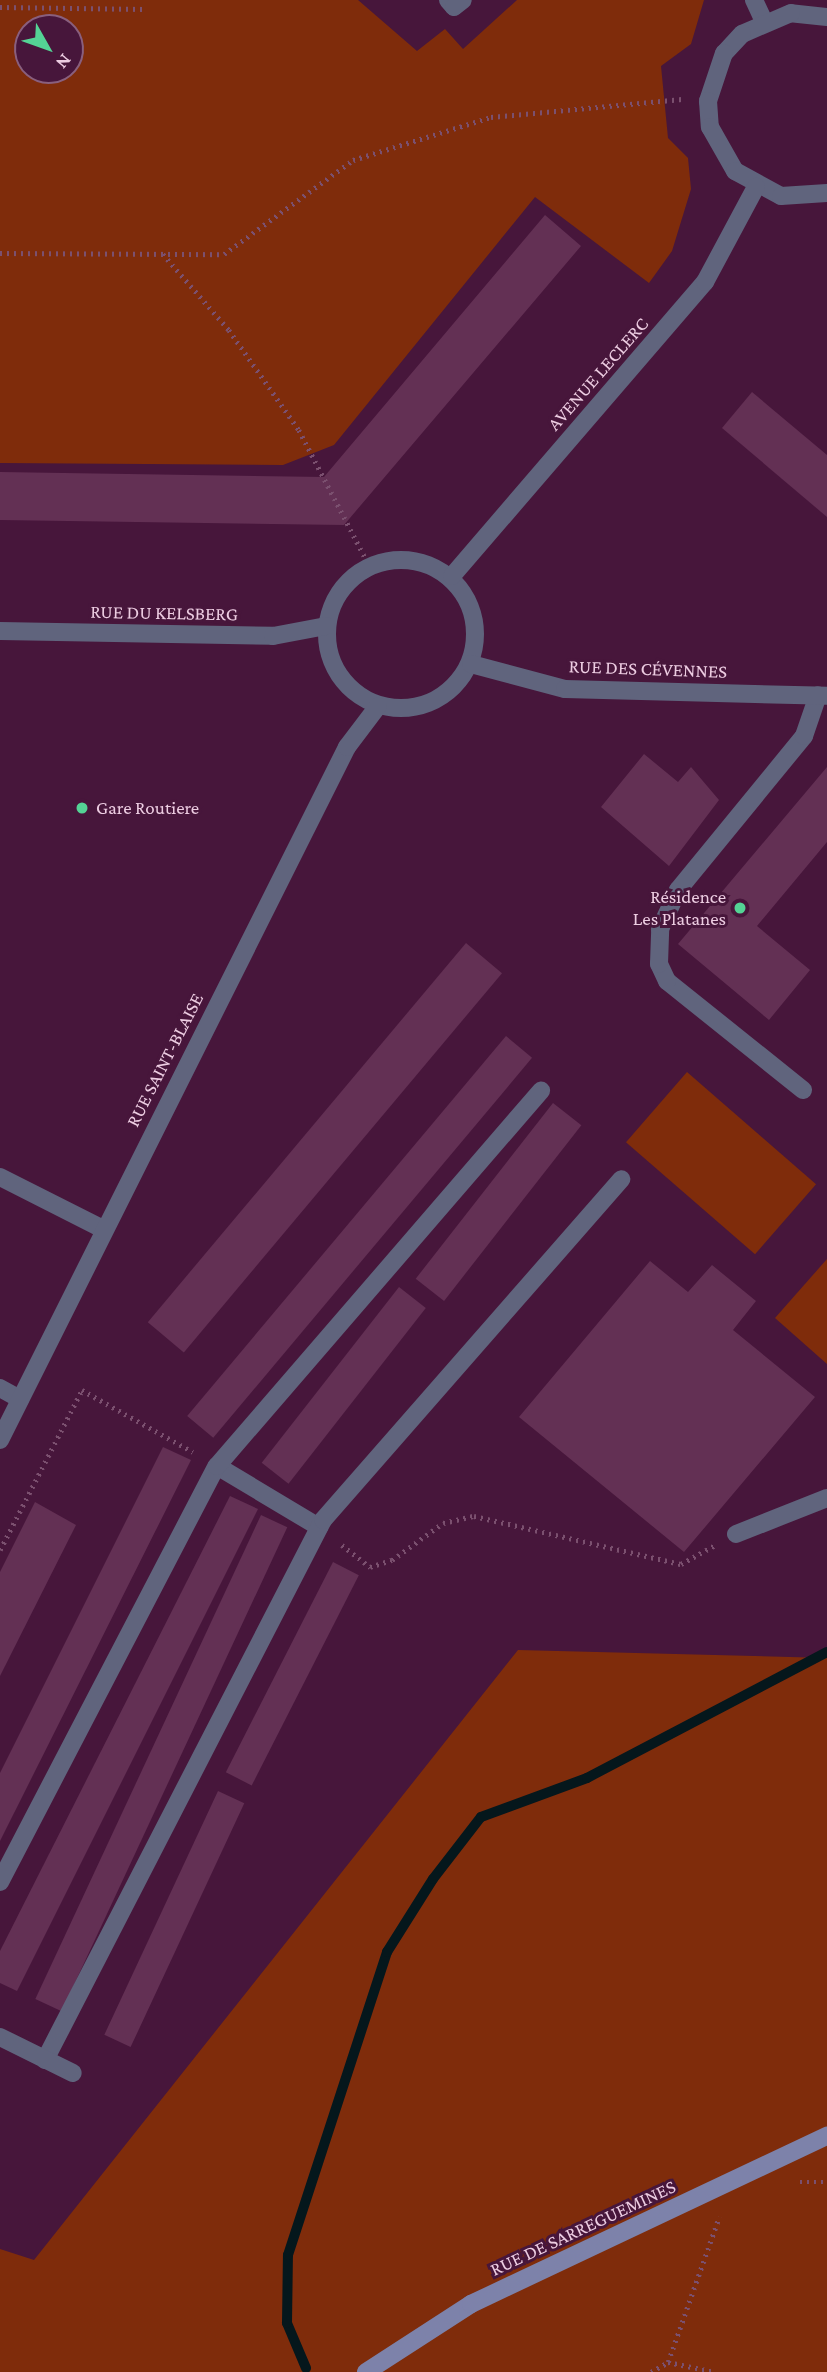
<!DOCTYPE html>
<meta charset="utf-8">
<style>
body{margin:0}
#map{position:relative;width:827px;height:2372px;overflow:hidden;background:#47163b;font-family:"Crimson Pro",serif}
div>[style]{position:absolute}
.green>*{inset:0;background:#7f2c0b;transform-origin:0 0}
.stream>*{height:10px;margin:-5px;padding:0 5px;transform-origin:5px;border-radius:5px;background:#05171c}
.building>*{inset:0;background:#633054;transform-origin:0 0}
.path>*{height:4.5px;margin-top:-2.25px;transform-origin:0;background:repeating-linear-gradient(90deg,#7b506f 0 2px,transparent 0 7px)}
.lane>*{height:18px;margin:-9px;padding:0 9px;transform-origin:9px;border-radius:9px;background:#60647d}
.street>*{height:18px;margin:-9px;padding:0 9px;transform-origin:9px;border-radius:9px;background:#60647d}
.street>.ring{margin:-9px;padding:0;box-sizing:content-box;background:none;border:18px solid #60647d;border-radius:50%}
.secondary>*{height:18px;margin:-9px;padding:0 9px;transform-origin:9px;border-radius:9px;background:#7d82aa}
.dots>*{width:19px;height:19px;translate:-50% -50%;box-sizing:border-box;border:4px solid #47163b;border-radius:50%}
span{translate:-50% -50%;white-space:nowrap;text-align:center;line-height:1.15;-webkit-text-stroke:6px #47163b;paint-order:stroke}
.street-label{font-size:19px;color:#edcde2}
.poi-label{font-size:19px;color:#edcde2}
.left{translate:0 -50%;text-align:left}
.right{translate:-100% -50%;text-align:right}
.north{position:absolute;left:14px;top:14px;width:70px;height:70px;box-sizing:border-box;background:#47163b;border:2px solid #895f7e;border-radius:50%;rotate:130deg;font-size:19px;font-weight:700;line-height:28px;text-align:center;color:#edcde2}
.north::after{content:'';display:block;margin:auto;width:24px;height:32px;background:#54d395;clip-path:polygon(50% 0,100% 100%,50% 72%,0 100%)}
</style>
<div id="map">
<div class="green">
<i style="clip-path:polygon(evenodd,0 0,358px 0,417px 51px,445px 29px,463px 49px,517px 0,704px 0,691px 44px,661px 66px,668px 138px,688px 158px,691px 189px,672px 251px,649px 283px,535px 197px,334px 445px,283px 465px,0 463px,0 0,28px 28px,70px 28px,70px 70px,28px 70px,28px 28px)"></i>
<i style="left:687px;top:1072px;width:171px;height:93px;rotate:41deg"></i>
<i style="clip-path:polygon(827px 1259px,827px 1364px,775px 1318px)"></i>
<i style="clip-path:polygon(518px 1650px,827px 1658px,827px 2372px,0 2372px,0 2249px,34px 2260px)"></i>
</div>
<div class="stream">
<i style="left:306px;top:2368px;width:49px;rotate:-112.9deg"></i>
<i style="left:287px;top:2323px;width:68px;rotate:-89.2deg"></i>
<i style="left:288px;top:2255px;width:319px;rotate:-71.9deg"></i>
<i style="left:387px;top:1952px;width:86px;rotate:-57.8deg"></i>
<i style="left:433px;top:1879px;width:78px;rotate:-52.3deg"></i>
<i style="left:481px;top:1817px;width:113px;rotate:-20.2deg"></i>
<i style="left:587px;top:1778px;width:271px;rotate:-27.7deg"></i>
</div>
<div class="building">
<i style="clip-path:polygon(545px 215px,581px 246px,344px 525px,0 520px,0 472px,324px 477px)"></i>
<i style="clip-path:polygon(752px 392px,827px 455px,827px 517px,722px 428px)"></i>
<i style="clip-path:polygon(644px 754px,678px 782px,691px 767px,719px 800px,669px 866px,601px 807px)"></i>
<i style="clip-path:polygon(827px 767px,827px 842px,757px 926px,810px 970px,769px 1020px,678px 944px)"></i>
<i style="left:466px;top:943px;width:47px;height:495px;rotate:40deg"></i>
<i style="left:506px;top:1036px;width:34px;height:496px;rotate:40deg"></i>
<i style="left:553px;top:1103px;width:36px;height:223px;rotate:38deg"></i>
<i style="clip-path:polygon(650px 1261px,688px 1292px,712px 1265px,756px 1301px,733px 1330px,815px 1397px,684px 1552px,519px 1417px)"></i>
<i style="left:399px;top:1287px;width:34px;height:223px;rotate:38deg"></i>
<i style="clip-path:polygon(163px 1447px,191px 1460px,0 1841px,0 1773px)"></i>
<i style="clip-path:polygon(230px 1496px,258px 1509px,17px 1991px,0 1983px,0 1951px)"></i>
<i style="clip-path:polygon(35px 1502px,76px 1525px,0 1676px,0 1572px)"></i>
<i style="left:261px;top:1515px;width:29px;height:534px;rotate:25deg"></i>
<i style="left:333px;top:1562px;width:29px;height:236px;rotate:27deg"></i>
<i style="left:218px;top:1791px;width:29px;height:269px;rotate:25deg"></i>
</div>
<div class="path">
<i style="left:0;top:7px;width:144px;rotate:0.8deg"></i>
<i style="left:0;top:253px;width:224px;rotate:0.3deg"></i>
<i style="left:224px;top:254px;width:160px;rotate:-36.1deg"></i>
<i style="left:353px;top:160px;width:145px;rotate:-17.3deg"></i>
<i style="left:491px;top:117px;width:192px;rotate:-5.4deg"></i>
<i style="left:163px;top:254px;width:101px;rotate:49deg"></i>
<i style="left:229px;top:330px;width:122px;rotate:55deg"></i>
<i style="left:299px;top:430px;width:152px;rotate:62.6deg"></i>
<i style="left:342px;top:1545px;width:36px;rotate:38deg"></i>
<i style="left:370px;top:1567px;width:23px;rotate:-18deg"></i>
<i style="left:392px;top:1560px;width:63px;rotate:-36deg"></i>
<i style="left:443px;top:1523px;width:32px;rotate:-13deg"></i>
<i style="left:474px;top:1516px;width:212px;rotate:13.1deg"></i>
<i style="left:681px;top:1564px;width:38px;rotate:-29deg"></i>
<i style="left:0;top:1550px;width:180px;rotate:-62.9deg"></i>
<i style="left:82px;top:1390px;width:127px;rotate:29.2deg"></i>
<i style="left:800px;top:2182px;width:27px"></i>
<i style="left:668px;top:2362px;width:48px;rotate:12deg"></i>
<i style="left:651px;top:2372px;width:20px;rotate:-30deg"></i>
<i style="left:668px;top:2362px;width:154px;rotate:-70.6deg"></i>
</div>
<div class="lane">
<i style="left:448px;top:0;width:9px;rotate:49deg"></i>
<i style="left:454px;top:7px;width:11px;rotate:-38deg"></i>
<i style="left:803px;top:1090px;width:174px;rotate:-141.3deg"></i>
<i style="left:667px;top:981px;width:19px;rotate:-115deg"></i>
<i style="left:659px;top:964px;width:35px;rotate:-88deg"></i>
<i style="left:660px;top:929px;width:43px;rotate:-65.2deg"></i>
<i style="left:678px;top:890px;width:199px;rotate:-50.7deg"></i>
<i style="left:804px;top:736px;width:43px;rotate:-71.1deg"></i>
<i style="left:0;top:1388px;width:23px;rotate:29deg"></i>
<i style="left:217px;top:1466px;width:119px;rotate:30.9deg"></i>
<i style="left:0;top:1882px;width:469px;rotate:-62.5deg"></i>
<i style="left:217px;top:1466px;width:496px;rotate:-49.2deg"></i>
<i style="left:45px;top:2060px;width:607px;rotate:-62.76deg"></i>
<i style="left:323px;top:1520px;width:453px;rotate:-48.8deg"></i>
</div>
<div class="street">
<i style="left:754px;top:0;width:23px;rotate:65deg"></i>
<i style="left:827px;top:17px;width:36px;rotate:-174deg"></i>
<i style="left:791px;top:13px;width:53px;rotate:156.8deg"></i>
<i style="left:742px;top:34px;width:26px;rotate:133deg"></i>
<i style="left:724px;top:53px;width:51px;rotate:108.4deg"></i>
<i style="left:708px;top:101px;width:26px;rotate:86deg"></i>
<i style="left:710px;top:127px;width:51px;rotate:60.4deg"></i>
<i style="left:735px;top:171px;width:52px;rotate:28.5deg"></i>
<i style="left:781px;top:196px;width:46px;rotate:-3.7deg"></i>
<i class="ring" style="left:327px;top:560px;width:130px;height:130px"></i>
<i style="left:452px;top:576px;width:388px;rotate:-49.3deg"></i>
<i style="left:705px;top:282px;width:108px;rotate:-61.8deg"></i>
<i style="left:0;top:631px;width:273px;rotate:1deg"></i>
<i style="left:273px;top:636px;width:54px;rotate:-10.7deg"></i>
<i style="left:471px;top:664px;width:97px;rotate:14.9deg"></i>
<i style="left:565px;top:689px;width:262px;rotate:1.5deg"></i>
<i style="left:0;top:1177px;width:115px;rotate:26.8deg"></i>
<i style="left:0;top:1440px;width:775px;rotate:-63.4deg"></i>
<i style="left:347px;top:747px;width:51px;rotate:-52.9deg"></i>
<i style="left:736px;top:1534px;width:98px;rotate:-21.6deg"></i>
<i style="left:0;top:2037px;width:81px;rotate:26.3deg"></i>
</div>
<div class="secondary">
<i style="left:366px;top:2372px;width:125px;rotate:-32.9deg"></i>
<i style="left:471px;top:2304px;width:394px;rotate:-25.3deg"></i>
</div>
<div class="dots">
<i style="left:82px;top:808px;background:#54d395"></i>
<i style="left:740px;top:908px;background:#54d395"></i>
</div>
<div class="street-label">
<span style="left:598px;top:374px;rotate:-49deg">AVENUE LECLERC</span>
<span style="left:164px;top:613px;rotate:1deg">RUE DU KELSBERG</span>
<span style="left:648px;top:669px;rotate:2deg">RUE DES CÉVENNES</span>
<span style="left:165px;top:1060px;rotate:-63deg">RUE SAINT-BLAISE</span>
<span style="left:583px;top:2228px;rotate:-25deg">RUE DE SARREGUEMINES</span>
</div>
<div class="poi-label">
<span class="left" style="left:96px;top:808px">Gare Routiere</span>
<span class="right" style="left:726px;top:908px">Résidence<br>Les Platanes</span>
</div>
<div class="north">N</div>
</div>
